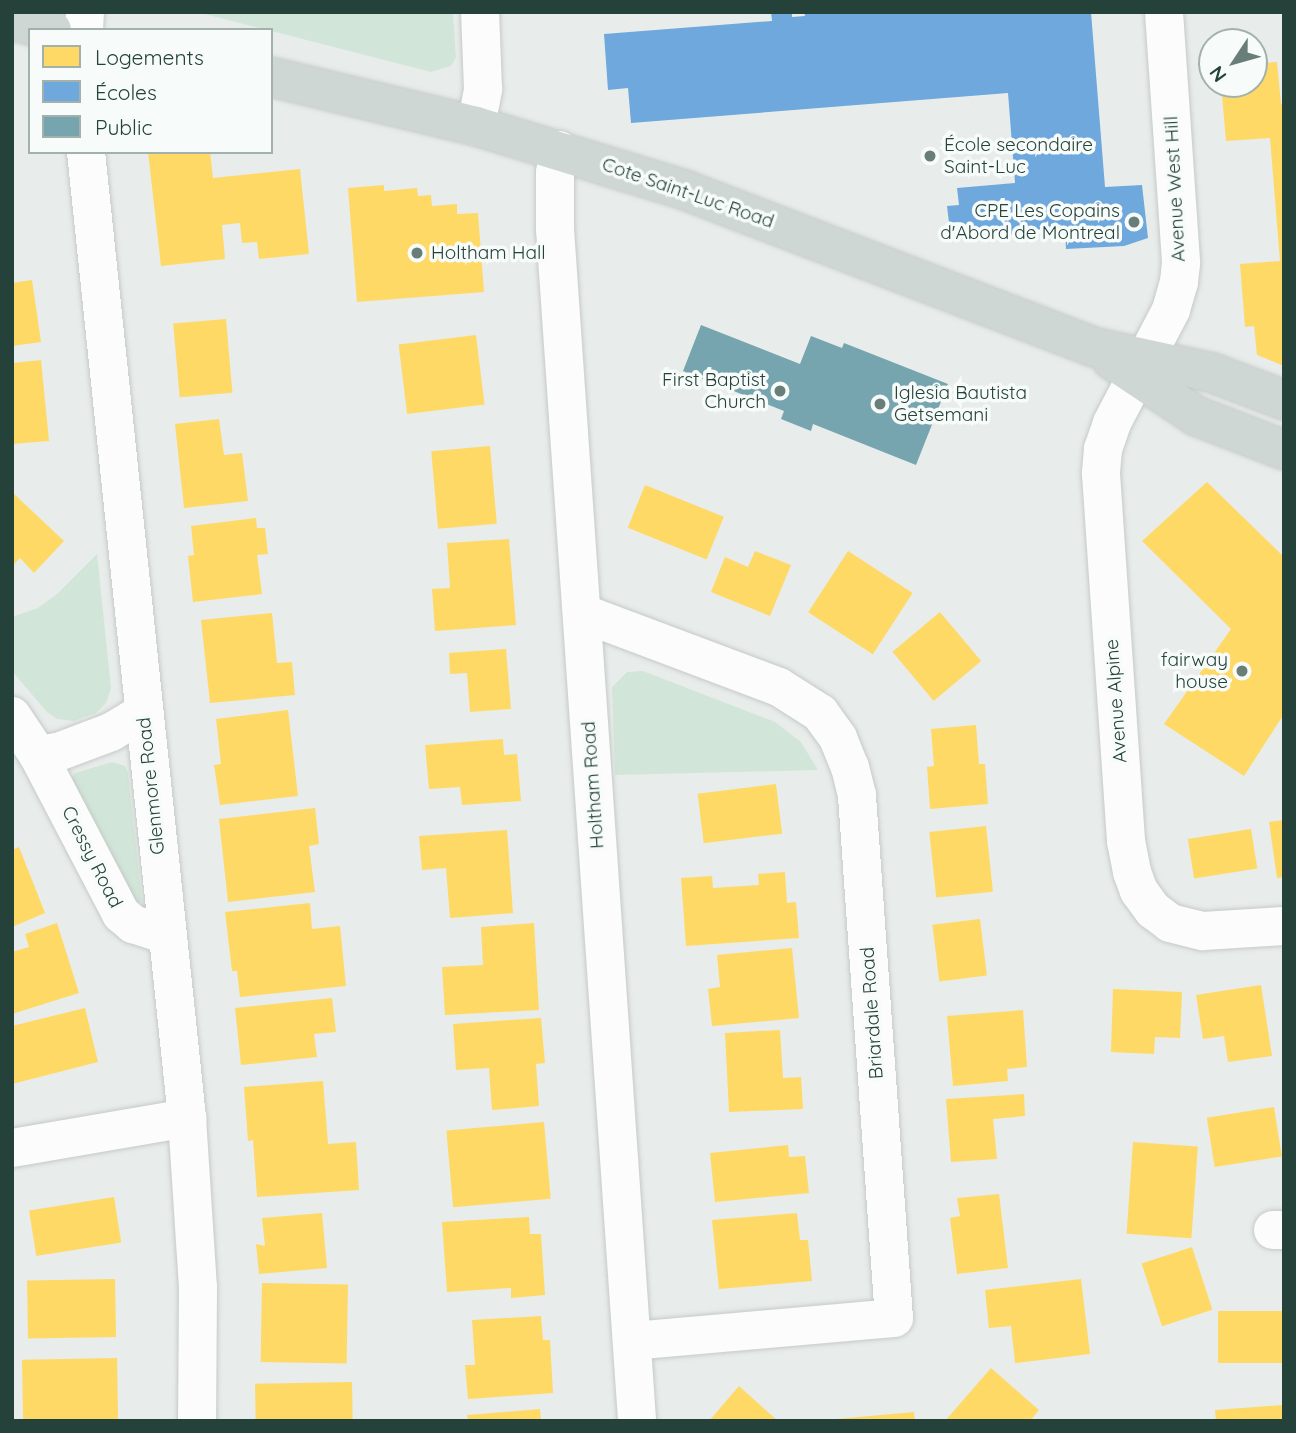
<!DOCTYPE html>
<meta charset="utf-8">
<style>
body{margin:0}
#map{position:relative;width:1296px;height:1433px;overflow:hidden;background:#e8edeb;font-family:Quicksand,sans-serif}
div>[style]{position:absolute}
.green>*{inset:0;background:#d1e6d8}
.homes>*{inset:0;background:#ffd966;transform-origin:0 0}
.schools>*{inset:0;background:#6fa8dc}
.public>*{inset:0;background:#76a5af}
.roads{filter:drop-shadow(0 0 2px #c5cac8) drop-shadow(0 0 2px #c5cac8)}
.minor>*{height:38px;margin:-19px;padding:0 19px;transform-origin:19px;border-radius:19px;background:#fcfcfc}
.major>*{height:38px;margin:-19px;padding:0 19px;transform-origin:19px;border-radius:19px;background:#cfd7d5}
.dots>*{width:19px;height:19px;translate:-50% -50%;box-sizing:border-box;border:4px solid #f7fbf9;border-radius:50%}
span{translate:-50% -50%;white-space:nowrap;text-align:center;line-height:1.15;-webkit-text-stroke:7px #f7fbf9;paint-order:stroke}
.poi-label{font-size:19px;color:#24423a}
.left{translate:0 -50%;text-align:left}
.right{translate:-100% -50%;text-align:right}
.street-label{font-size:19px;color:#24423a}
.frame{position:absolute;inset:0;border:14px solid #24423a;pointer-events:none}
.legend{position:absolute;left:28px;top:28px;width:245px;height:126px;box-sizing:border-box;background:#f7fbf9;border:2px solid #a3b1ad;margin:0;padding:9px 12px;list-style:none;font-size:21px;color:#24423a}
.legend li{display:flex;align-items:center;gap:14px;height:35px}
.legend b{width:35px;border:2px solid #a3b1ad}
.north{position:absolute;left:1198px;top:28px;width:70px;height:70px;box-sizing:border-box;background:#f7fbf9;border:2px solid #a3b1ad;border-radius:50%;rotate:234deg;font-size:19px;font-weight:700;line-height:28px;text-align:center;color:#24423a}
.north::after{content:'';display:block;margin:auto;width:24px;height:32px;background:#697e78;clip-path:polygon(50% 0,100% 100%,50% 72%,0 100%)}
</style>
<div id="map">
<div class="green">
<i style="clip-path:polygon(197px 12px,453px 12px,456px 58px,451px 66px,431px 72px)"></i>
<i style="clip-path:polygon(97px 554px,111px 688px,106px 703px,96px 713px,74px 721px,57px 719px,46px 711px,12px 671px,12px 617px,38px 608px,57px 594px)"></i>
<i style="clip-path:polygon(643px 671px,775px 722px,801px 742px,818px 770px,615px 775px,612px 687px,627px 672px)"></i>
<i style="clip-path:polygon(112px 762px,125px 766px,128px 773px,142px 901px,131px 906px,110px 853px,71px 779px,75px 773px)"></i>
</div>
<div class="homes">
<i style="clip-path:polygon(1277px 62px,1281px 104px,1284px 104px,1284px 366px,1257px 355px,1254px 326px,1245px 327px,1240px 264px,1280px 261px,1270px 138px,1226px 141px,1221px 84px,1254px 84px,1254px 64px)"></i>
<i style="clip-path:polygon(148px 152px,210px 152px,213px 178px,300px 169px,309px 254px,259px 259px,257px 242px,242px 243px,240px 223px,222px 225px,225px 259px,161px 266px)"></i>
<i style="clip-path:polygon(384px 185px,384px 191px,417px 188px,418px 196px,431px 195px,432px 206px,457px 204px,457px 214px,478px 213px,484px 292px,357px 302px,348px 188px)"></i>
<i style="clip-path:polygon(32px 280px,41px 342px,12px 346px,12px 283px)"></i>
<i style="left:226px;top:319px;width:74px;height:53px;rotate:85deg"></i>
<i style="left:476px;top:335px;width:70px;height:78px;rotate:83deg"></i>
<i style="clip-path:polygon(41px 360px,49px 441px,12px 444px,12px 363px)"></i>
<i style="clip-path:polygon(219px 419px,224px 455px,242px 453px,248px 501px,184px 508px,175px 424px)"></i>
<i style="left:490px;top:446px;width:78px;height:59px;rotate:85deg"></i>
<i style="clip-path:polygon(1207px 482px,1284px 557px,1284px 714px,1244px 776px,1164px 724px,1231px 629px,1142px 541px)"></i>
<i style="left:645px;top:485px;width:85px;height:46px;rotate:22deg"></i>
<i style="clip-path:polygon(12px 492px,64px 541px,34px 573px,20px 558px,12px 566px)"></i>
<i style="clip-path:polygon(256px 518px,257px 528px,265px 528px,268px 554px,257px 555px,262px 594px,193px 602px,188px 556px,194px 555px,191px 526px)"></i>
<i style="clip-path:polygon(509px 539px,516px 625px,435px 631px,432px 589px,450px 588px,447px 543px)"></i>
<i style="clip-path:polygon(755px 551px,791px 565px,770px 616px,711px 592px,725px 557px,748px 567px)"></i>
<i style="left:848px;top:551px;width:77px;height:73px;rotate:33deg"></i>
<i style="left:940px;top:612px;width:64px;height:62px;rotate:50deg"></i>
<i style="clip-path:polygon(272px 613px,277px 663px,292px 662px,295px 695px,210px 703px,201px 620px)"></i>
<i style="clip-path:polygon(506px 649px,511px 709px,470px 712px,467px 673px,450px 674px,449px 653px)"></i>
<i style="clip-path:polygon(288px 710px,298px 796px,220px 805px,214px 765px,221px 764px,216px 719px)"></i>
<i style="clip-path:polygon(976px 725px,979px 764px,985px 764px,988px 804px,930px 809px,927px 767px,934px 766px,931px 729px)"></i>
<i style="clip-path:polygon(503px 739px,504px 755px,517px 754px,521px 801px,462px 805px,460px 787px,429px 789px,425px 745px)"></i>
<i style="left:776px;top:784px;width:50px;height:79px;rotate:83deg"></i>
<i style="clip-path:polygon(315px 808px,319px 844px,309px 846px,315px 892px,228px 902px,219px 819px)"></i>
<i style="clip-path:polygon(1284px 820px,1284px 877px,1277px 878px,1269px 822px)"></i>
<i style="left:986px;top:826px;width:66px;height:57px;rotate:84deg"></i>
<i style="left:1251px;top:829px;width:40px;height:64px;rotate:81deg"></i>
<i style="clip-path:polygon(507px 830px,513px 913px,450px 918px,446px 868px,422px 870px,419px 836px)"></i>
<i style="clip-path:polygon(19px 847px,45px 913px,12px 927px,12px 850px)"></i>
<i style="clip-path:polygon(785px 872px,787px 903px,796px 902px,799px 938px,686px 946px,681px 878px,712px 876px,713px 888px,759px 885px,758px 874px)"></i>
<i style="clip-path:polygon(310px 903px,312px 929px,340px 926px,346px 986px,240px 997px,237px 971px,232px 971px,225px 912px)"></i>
<i style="left:980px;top:919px;width:57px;height:48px;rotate:83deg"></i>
<i style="clip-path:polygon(57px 923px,79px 993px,12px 1014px,12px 952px,29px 947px,25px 934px)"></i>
<i style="clip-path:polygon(534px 923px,539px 1010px,445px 1015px,442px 967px,483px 965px,481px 927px)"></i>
<i style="clip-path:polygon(792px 948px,799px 1018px,712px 1026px,708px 989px,720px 987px,717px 955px)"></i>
<i style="clip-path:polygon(1261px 985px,1272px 1056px,1228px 1062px,1224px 1036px,1203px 1039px,1196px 995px)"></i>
<i style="clip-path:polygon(1113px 989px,1182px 992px,1180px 1038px,1155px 1037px,1154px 1054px,1111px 1052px)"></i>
<i style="clip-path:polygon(332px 998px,336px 1032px,314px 1034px,317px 1057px,241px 1065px,235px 1008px)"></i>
<i style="clip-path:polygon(85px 1008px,98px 1062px,12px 1084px,12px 1026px)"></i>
<i style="clip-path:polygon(1023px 1010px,1027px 1067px,1007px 1069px,1008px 1081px,953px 1086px,947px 1016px)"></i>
<i style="clip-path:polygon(541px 1018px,545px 1063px,536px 1064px,539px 1106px,492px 1110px,489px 1068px,456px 1070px,453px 1024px)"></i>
<i style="clip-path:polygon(780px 1030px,783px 1078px,801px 1077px,803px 1109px,729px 1112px,725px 1033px)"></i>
<i style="clip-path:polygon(323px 1081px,328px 1144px,356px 1142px,359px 1190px,257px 1197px,253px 1140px,248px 1141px,244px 1087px)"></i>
<i style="clip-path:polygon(1024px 1094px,1025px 1116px,993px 1119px,997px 1159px,951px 1162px,946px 1099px)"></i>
<i style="left:1274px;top:1107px;width:50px;height:68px;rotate:81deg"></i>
<i style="left:544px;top:1122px;width:77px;height:98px;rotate:85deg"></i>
<i style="left:1133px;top:1142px;width:65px;height:92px;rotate:4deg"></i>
<i style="clip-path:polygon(788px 1145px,789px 1157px,805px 1156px,809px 1193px,715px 1202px,710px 1153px)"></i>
<i style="clip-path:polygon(999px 1194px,1008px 1268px,957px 1274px,950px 1218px,960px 1216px,957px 1198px)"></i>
<i style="left:114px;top:1197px;width:46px;height:86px;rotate:81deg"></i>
<i style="clip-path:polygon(322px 1213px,327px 1268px,259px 1274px,256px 1244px,265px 1246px,262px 1218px)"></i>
<i style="clip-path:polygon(797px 1213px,800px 1240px,808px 1240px,812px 1281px,719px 1289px,712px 1220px)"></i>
<i style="clip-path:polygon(529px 1217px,530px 1234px,541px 1234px,545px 1295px,511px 1298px,511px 1288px,447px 1292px,442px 1222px)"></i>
<i style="left:1192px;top:1247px;width:66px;height:53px;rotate:72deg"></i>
<i style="left:115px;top:1279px;width:58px;height:88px;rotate:89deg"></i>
<i style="clip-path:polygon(1081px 1279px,1090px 1354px,1015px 1363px,1011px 1326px,989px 1328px,985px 1290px)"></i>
<i style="left:262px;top:1283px;width:86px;height:79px;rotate:1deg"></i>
<i style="left:1284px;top:1311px;width:52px;height:66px;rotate:90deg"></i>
<i style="clip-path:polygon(541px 1316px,543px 1340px,550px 1340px,553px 1393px,468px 1399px,465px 1365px,475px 1365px,472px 1320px)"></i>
<i style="left:117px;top:1358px;width:63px;height:95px;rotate:89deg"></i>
<i style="clip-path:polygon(991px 1368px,1039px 1410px,1030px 1421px,945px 1421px)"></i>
<i style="left:352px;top:1382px;width:39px;height:97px;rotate:89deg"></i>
<i style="clip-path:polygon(739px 1386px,778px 1421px,709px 1421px)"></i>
<i style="clip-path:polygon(1284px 1405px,1284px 1421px,1216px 1421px,1215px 1410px)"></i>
<i style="clip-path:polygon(540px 1409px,541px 1421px,468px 1421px,467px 1415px)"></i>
<i style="clip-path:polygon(914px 1412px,915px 1421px,836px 1421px,836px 1419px)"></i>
</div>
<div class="schools">
<i style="clip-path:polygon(771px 12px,792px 12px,792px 17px,805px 16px,804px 12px,1091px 12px,1105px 187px,1142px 185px,1148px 238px,1124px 246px,1066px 249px,1065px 231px,963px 238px,961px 222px,949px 223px,947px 206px,959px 205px,957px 188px,1015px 183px,1008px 93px,631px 123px,628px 88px,608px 90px,604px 34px,772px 21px)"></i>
</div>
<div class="public">
<i style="clip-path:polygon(701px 325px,800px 364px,811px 336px,842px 348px,844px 343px,948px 384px,916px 465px,813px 424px,811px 431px,781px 419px,784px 411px,683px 371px)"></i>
</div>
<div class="roads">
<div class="minor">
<i style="left:1164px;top:12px;width:252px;rotate:86.1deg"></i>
<i style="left:1181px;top:263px;width:19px;rotate:96deg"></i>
<i style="left:1179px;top:282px;width:29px;rotate:106deg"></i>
<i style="left:1171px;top:310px;width:127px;rotate:117.6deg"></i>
<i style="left:1112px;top:423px;width:28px;rotate:109deg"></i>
<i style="left:1103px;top:449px;width:25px;rotate:95deg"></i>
<i style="left:1101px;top:474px;width:368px;rotate:86.1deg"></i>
<i style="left:1126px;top:841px;width:32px;rotate:79deg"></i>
<i style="left:1132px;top:872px;width:20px;rotate:70deg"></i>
<i style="left:1139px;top:891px;width:24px;rotate:54deg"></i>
<i style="left:1153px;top:910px;width:21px;rotate:37deg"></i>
<i style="left:1170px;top:923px;width:34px;rotate:14deg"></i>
<i style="left:1203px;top:931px;width:81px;rotate:-3.5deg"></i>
<i style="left:84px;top:30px;width:18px;rotate:-87deg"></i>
<i style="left:476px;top:126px;width:38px;rotate:-79deg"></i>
<i style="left:483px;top:89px;width:77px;rotate:-92.2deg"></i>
<i style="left:559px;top:150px;width:23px;rotate:100deg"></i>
<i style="left:555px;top:173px;width:56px;rotate:90deg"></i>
<i style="left:555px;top:229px;width:1195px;rotate:86.06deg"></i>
<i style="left:86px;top:152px;width:971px;rotate:84.03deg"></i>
<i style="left:187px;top:1118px;width:169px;rotate:86.3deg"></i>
<i style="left:198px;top:1287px;width:134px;rotate:90.4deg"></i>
<i style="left:582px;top:613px;width:210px;rotate:20.6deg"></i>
<i style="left:779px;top:687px;width:49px;rotate:32.4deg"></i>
<i style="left:820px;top:713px;width:31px;rotate:54deg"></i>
<i style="left:838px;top:738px;width:31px;rotate:68deg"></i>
<i style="left:850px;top:767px;width:30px;rotate:76deg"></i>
<i style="left:857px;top:796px;width:523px;rotate:85.95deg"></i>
<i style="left:894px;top:1318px;width:263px;rotate:175deg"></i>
<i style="left:12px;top:716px;width:47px;rotate:56.3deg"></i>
<i style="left:38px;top:755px;width:179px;rotate:62.4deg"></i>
<i style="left:121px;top:914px;width:16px;rotate:40deg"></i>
<i style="left:133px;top:924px;width:36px;rotate:18deg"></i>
<i style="left:38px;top:755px;width:20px;rotate:-9deg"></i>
<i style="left:58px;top:752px;width:57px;rotate:-20.7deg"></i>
<i style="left:111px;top:732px;width:37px;rotate:-31deg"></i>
<i style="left:12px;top:1148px;width:178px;rotate:-9.7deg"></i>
<i style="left:1273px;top:1230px;width:11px"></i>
</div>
<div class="major">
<i style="left:12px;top:21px;width:41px;rotate:12.7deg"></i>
<i style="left:271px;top:77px;width:211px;rotate:13.4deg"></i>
<i style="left:476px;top:126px;width:219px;rotate:17deg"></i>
<i style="left:685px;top:190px;width:437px;rotate:21deg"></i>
<i style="left:1093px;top:347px;width:123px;rotate:12.2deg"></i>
<i style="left:1213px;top:373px;width:76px;rotate:20.8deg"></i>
<i style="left:1112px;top:360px;width:101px;rotate:33.7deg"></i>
<i style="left:1196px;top:416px;width:94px;rotate:21.1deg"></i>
</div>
</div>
<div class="dots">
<i style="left:930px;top:156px;background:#697e78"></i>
<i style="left:1134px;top:222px;background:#697e78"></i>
<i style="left:417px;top:253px;background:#697e78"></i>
<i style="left:780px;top:391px;background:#697e78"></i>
<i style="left:880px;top:404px;background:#697e78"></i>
<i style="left:1242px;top:671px;background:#697e78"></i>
</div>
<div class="poi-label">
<span class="left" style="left:944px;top:156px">École secondaire<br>Saint-Luc</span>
<span class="right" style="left:1120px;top:222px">CPE Les Copains<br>d'Abord de Montreal</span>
<span class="left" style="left:431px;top:253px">Holtham Hall</span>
<span class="right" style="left:766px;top:391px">First Baptist<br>Church</span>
<span class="left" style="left:894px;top:404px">Iglesia Bautista<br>Getsemani</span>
<span class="right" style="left:1228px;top:671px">fairway<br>house</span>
</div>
<div class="street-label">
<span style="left:1175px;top:189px;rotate:-93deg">Avenue West Hill</span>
<span style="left:688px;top:193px;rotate:19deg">Cote Saint-Luc Road</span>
<span style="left:1116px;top:701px;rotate:-94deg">Avenue Alpine</span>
<span style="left:593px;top:785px;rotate:-94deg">Holtham Road</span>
<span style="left:151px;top:786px;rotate:-96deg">Glenmore Road</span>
<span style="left:92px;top:857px;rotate:63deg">Cressy Road</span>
<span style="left:872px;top:1013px;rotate:-94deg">Briardale Road</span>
</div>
<div class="frame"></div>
<ul class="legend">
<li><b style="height:19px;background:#ffd966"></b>Logements</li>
<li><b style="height:19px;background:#6fa8dc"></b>Écoles</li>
<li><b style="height:19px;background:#76a5af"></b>Public</li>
</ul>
<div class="north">N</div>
</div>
